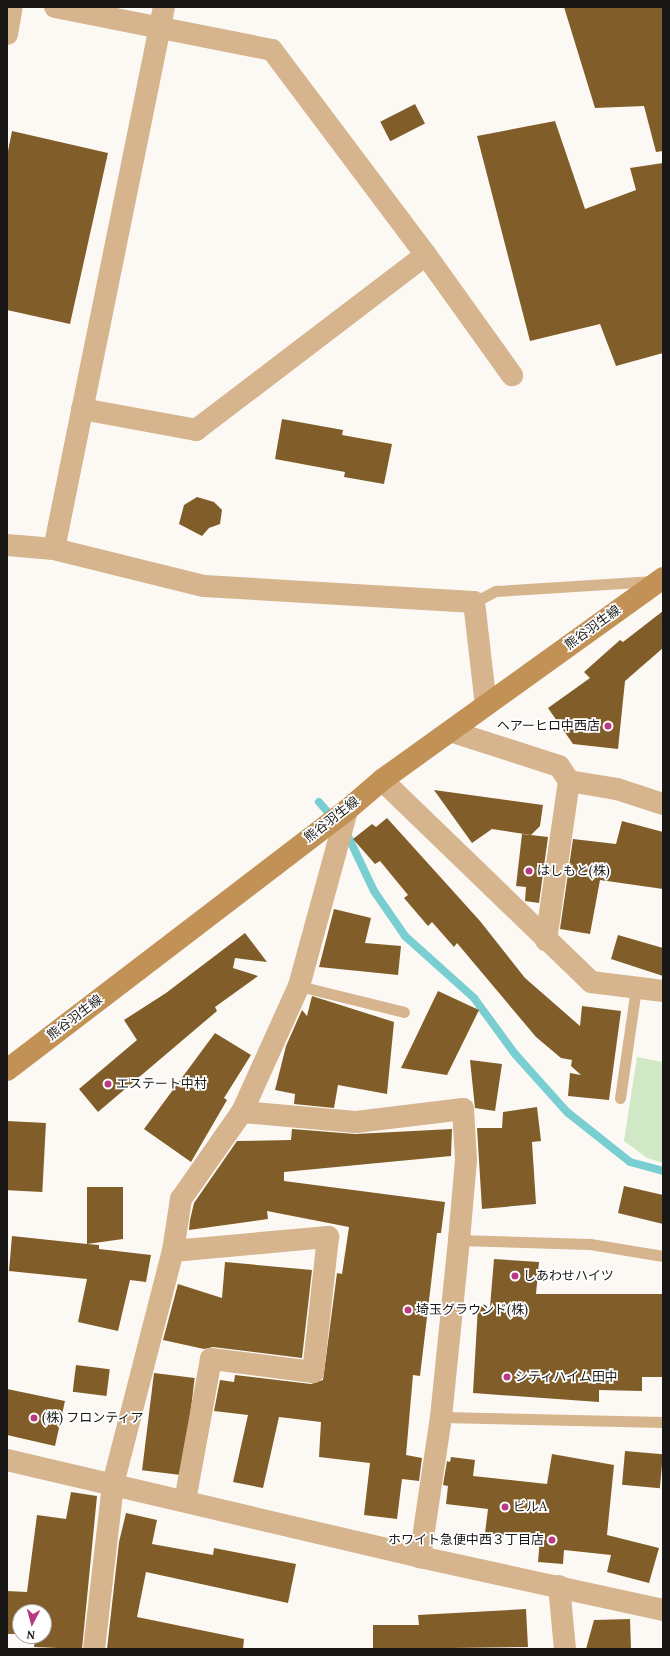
<!DOCTYPE html>
<meta charset="utf-8">
<style>
body{margin:0}
#map{position:relative;width:670px;height:1656px;overflow:hidden;background:#fcf9f4;font-family:Lora,"Noto Sans JP",serif}
div>[style]{position:absolute}
.green>*{inset:0;background:#d1e8c6}
.stream>*{height:8px;margin:-4px;padding:0 4px;transform-origin:4px;border-radius:4px;background:#79ced1}
.building>*{inset:0;background:#815e29;transform-origin:0 0}
.service>*{height:11px;margin:-5.5px;padding:0 5.5px;transform-origin:5.5px;border-radius:5.5px;background:#d5b48e}
.minor>*{height:22px;margin:-11px;padding:0 11px;transform-origin:11px;border-radius:11px;background:#d5b48e}
.tertiary>*{height:22px;margin:-11px;padding:0 11px;transform-origin:11px;border-radius:11px;background:#d5b48e}
.secondary>*{height:22px;margin:-11px;padding:0 11px;transform-origin:11px;border-radius:11px;background:#c29155}
.dots>*{width:11px;height:11px;translate:-50% -50%;box-sizing:border-box;border:2px solid #fff;border-radius:50%}
span{translate:-50% -50%;white-space:nowrap;text-align:center;line-height:1.15;-webkit-text-stroke:3.5px #fff;paint-order:stroke}
.street-label{font-size:13px;color:#181715}
.poi-label{font-size:13px;color:#181715}
.right{translate:-100% -50%;text-align:right}
.left{translate:0 -50%;text-align:left}
.frame{position:absolute;inset:0;border:8px solid #181715;pointer-events:none}
.north{position:absolute;left:12px;top:1604px;width:40px;height:40px;box-sizing:border-box;background:#fff;border:1px solid #a3a2a1;border-radius:50%;rotate:186deg;font-size:11px;font-weight:700;line-height:16px;text-align:center;color:#181715}
.north::after{content:'';display:block;margin:auto;width:14px;height:18px;background:#ba3982;clip-path:polygon(50% 0,100% 100%,50% 72%,0 100%)}
</style>
<div id="map">
<div class="green">
<i style="clip-path:polygon(637px 1057px,663px 1062px,663px 1163px,647px 1158px,624px 1141px)"></i>
</div>
<div class="stream">
<i style="left:319px;top:802px;width:23px;rotate:49deg"></i>
<i style="left:346px;top:832px;width:65px;rotate:64.6deg"></i>
<i style="left:374px;top:891px;width:55px;rotate:55.4deg"></i>
<i style="left:405px;top:936px;width:93px;rotate:41.9deg"></i>
<i style="left:474px;top:998px;width:69px;rotate:53.8deg"></i>
<i style="left:515px;top:1054px;width:78px;rotate:48.1deg"></i>
<i style="left:567px;top:1112px;width:80px;rotate:38.4deg"></i>
<i style="left:630px;top:1162px;width:34px;rotate:15deg"></i>
</div>
<div class="building">
<i style="clip-path:polygon(564px 7px,663px 7px,663px 151px,656px 152px,644px 106px,595px 108px)"></i>
<i style="left:415px;top:104px;width:22px;height:39px;rotate:63deg"></i>
<i style="clip-path:polygon(555px 121px,585px 209px,636px 190px,630px 168px,663px 163px,663px 353px,616px 366px,600px 324px,530px 341px,477px 136px)"></i>
<i style="clip-path:polygon(12px 131px,108px 153px,70px 324px,7px 310px,7px 156px)"></i>
<i style="clip-path:polygon(282px 419px,343px 430px,342px 435px,392px 444px,384px 484px,344px 477px,345px 472px,275px 459px)"></i>
<i style="clip-path:polygon(197px 497px,214px 502px,222px 510px,220px 524px,209px 528px,202px 536px,179px 524px,184px 505px)"></i>
<i style="clip-path:polygon(663px 611px,663px 648px,625px 681px,618px 749px,573px 744px,548px 708px,590px 678px,584px 672px,620px 640px,623px 642px)"></i>
<i style="clip-path:polygon(434px 790px,543px 805px,540px 826px,531px 835px,492px 829px,472px 843px)"></i>
<i style="clip-path:polygon(387px 818px,480px 921px,525px 978px,580px 1026px,582px 1006px,621px 1011px,609px 1100px,568px 1096px,570px 1073px,581px 1075px,571px 1066px,572px 1060px,561px 1058px,536px 1037px,457px 943px,454px 947px,432px 922px,428px 926px,404px 898px,408px 895px,380px 861px,375px 864px,353px 839px,372px 824px,376px 827px)"></i>
<i style="clip-path:polygon(622px 821px,663px 832px,663px 889px,600px 880px,590px 934px,560px 929px,573px 839px,616px 844px)"></i>
<i style="clip-path:polygon(522px 834px,548px 837px,539px 903px,525px 901px,526px 887px,516px 886px)"></i>
<i style="clip-path:polygon(334px 909px,371px 918px,365px 943px,401px 946px,398px 975px,319px 967px)"></i>
<i style="clip-path:polygon(245px 933px,267px 962px,235px 958px,233px 968px,258px 976px,215px 1007px,217px 1011px,98px 1112px,79px 1089px,137px 1040px,124px 1020px,166px 993px)"></i>
<i style="clip-path:polygon(618px 935px,663px 948px,663px 976px,611px 959px)"></i>
<i style="clip-path:polygon(438px 991px,479px 1010px,447px 1075px,401px 1068px)"></i>
<i style="clip-path:polygon(312px 996px,394px 1022px,387px 1094px,338px 1085px,334px 1108px,294px 1104px,295px 1094px,275px 1090px,286px 1046px,302px 1010px,307px 1016px)"></i>
<i style="clip-path:polygon(215px 1033px,251px 1055px,224px 1098px,227px 1100px,191px 1162px,144px 1129px)"></i>
<i style="clip-path:polygon(470px 1060px,502px 1064px,495px 1111px,475px 1108px)"></i>
<i style="clip-path:polygon(537px 1107px,541px 1141px,532px 1142px,536px 1204px,482px 1209px,477px 1128px,502px 1128px,503px 1112px)"></i>
<i style="left:7px;top:1121px;width:39px;height:69px;rotate:3deg"></i>
<i style="clip-path:polygon(292px 1129px,355px 1134px,452px 1129px,451px 1156px,284px 1172px,284px 1181px,445px 1202px,441px 1233px,437px 1233px,420px 1376px,413px 1375px,406px 1455px,422px 1458px,419px 1481px,402px 1479px,397px 1519px,364px 1515px,370px 1463px,319px 1457px,321px 1422px,279px 1417px,263px 1488px,233px 1482px,248px 1415px,214px 1411px,220px 1380px,234px 1382px,235px 1375px,311px 1384px,323px 1380px,337px 1273px,342px 1274px,349px 1227px,267px 1211px,268px 1219px,189px 1230px,190px 1220px,194px 1203px,237px 1141px,291px 1140px)"></i>
<i style="clip-path:polygon(624px 1186px,663px 1195px,663px 1224px,618px 1213px)"></i>
<i style="clip-path:polygon(87px 1187px,123px 1187px,123px 1239px,87px 1244px,99px 1245px,99px 1249px,151px 1255px,146px 1282px,130px 1280px,118px 1331px,78px 1322px,87px 1279px,9px 1271px,12px 1236px,87px 1244px)"></i>
<i style="clip-path:polygon(494px 1259px,539px 1262px,536px 1294px,663px 1294px,663px 1377px,642px 1377px,642px 1391px,599px 1390px,599px 1402px,473px 1393px,478px 1306px,490px 1307px)"></i>
<i style="clip-path:polygon(225px 1262px,312px 1270px,302px 1358px,213px 1347px,204px 1349px,163px 1340px,178px 1284px,222px 1298px)"></i>
<i style="left:76px;top:1365px;width:34px;height:27px;rotate:7deg"></i>
<i style="left:154px;top:1373px;width:41px;height:98px;rotate:7deg"></i>
<i style="clip-path:polygon(7px 1389px,65px 1401px,55px 1446px,7px 1435px)"></i>
<i style="left:625px;top:1451px;width:38px;height:34px;rotate:5deg"></i>
<i style="clip-path:polygon(552px 1454px,614px 1465px,607px 1535px,659px 1548px,649px 1583px,607px 1572px,611px 1555px,564px 1550px,563px 1564px,538px 1562px,540px 1538px,485px 1533px,488px 1509px,446px 1504px,448px 1486px,443px 1485px,447px 1461px,450px 1462px,451px 1457px,475px 1460px,473px 1476px,547px 1484px)"></i>
<i style="clip-path:polygon(71px 1492px,97px 1496px,82px 1649px,34px 1647px,35px 1636px,44px 1636px,44px 1612px,20px 1612px,20px 1634px,7px 1634px,7px 1591px,27px 1592px,37px 1515px,66px 1519px)"></i>
<i style="clip-path:polygon(126px 1513px,157px 1520px,152px 1544px,213px 1555px,214px 1548px,296px 1564px,288px 1603px,146px 1572px,137px 1617px,244px 1639px,243px 1649px,107px 1649px,119px 1542px)"></i>
<i style="clip-path:polygon(526px 1609px,528px 1647px,373px 1649px,373px 1625px,419px 1625px,418px 1615px)"></i>
<i style="clip-path:polygon(630px 1619px,631px 1649px,586px 1649px,594px 1620px)"></i>
</div>
<div class="service">
<i style="left:474px;top:602px;width:25px;rotate:-27deg"></i>
<i style="left:496px;top:591px;width:158px;rotate:-3.6deg"></i>
<i style="left:299px;top:986px;width:108px;rotate:13.9deg"></i>
<i style="left:620px;top:1098px;width:111px;rotate:-81.7deg"></i>
<i style="left:459px;top:1240px;width:131px;rotate:1.7deg"></i>
<i style="left:590px;top:1244px;width:74px;rotate:9.3deg"></i>
<i style="left:441px;top:1417px;width:222px;rotate:1.3deg"></i>
</div>
<div class="minor">
<i style="left:55px;top:7px;width:221px;rotate:11.2deg"></i>
<i style="left:272px;top:50px;width:256px;rotate:53.1deg"></i>
<i style="left:7px;top:34px;width:27px;rotate:-80deg"></i>
<i style="left:82px;top:409px;width:116px;rotate:10.4deg"></i>
<i style="left:196px;top:430px;width:289px;rotate:-37.3deg"></i>
<i style="left:426px;top:255px;width:148px;rotate:54.4deg"></i>
<i style="left:7px;top:545px;width:47px;rotate:4.9deg"></i>
<i style="left:54px;top:549px;width:154px;rotate:13.9deg"></i>
<i style="left:204px;top:586px;width:270px;rotate:3.4deg"></i>
<i style="left:474px;top:602px;width:104px;rotate:83.4deg"></i>
<i style="left:54px;top:549px;width:553px;rotate:-78.53deg"></i>
<i style="left:453px;top:732px;width:111px;rotate:17.8deg"></i>
<i style="left:559px;top:766px;width:18px;rotate:56deg"></i>
<i style="left:569px;top:781px;width:161px;rotate:98.2deg"></i>
<i style="left:382px;top:780px;width:291px;rotate:44deg"></i>
<i style="left:591px;top:982px;width:73px;rotate:7.1deg"></i>
<i style="left:569px;top:781px;width:49px;rotate:9.5deg"></i>
<i style="left:617px;top:789px;width:48px;rotate:18.1deg"></i>
<i style="left:242px;top:1112px;width:114px;rotate:5deg"></i>
<i style="left:356px;top:1122px;width:108px;rotate:-6.9deg"></i>
<i style="left:463px;top:1109px;width:51px;rotate:86.6deg"></i>
<i style="left:466px;top:1160px;width:80px;rotate:95deg"></i>
<i style="left:459px;top:1240px;width:178px;rotate:95.8deg"></i>
<i style="left:441px;top:1417px;width:142px;rotate:98.5deg"></i>
<i style="left:173px;top:1251px;width:156px;rotate:-5.2deg"></i>
<i style="left:328px;top:1237px;width:136px;rotate:96.3deg"></i>
<i style="left:313px;top:1372px;width:103px;rotate:-172.7deg"></i>
<i style="left:211px;top:1359px;width:144px;rotate:100.4deg"></i>
<i style="left:559px;top:1586px;width:63px;rotate:84.6deg"></i>
<i style="left:94px;top:1649px;width:166px;rotate:-83.4deg"></i>
<i style="left:113px;top:1484px;width:241px;rotate:-75.6deg"></i>
<i style="left:173px;top:1251px;width:53px;rotate:-81.3deg"></i>
<i style="left:181px;top:1199px;width:106px;rotate:-55deg"></i>
<i style="left:242px;top:1112px;width:138px;rotate:-65.7deg"></i>
<i style="left:299px;top:986px;width:182px;rotate:-74.7deg"></i>
</div>
<div class="tertiary">
<i style="left:7px;top:1460px;width:424px;rotate:13.2deg"></i>
<i style="left:420px;top:1557px;width:249px;rotate:12.3deg"></i>
</div>
<div class="secondary">
<i style="left:7px;top:1070px;width:428px;rotate:-37.4deg"></i>
<i style="left:347px;top:810px;width:46px;rotate:-40.6deg"></i>
<i style="left:382px;top:780px;width:346px;rotate:-35.7deg"></i>
</div>
<div class="dots">
<i style="left:608px;top:726px;background:#ba3982"></i>
<i style="left:529px;top:871px;background:#ba3982"></i>
<i style="left:108px;top:1084px;background:#ba3982"></i>
<i style="left:515px;top:1276px;background:#ba3982"></i>
<i style="left:408px;top:1310px;background:#ba3982"></i>
<i style="left:507px;top:1377px;background:#ba3982"></i>
<i style="left:34px;top:1418px;background:#ba3982"></i>
<i style="left:505px;top:1507px;background:#ba3982"></i>
<i style="left:552px;top:1540px;background:#ba3982"></i>
</div>
<div class="street-label">
<span style="left:593px;top:628px;rotate:-36deg">熊谷羽生線</span>
<span style="left:332px;top:820px;rotate:-38deg">熊谷羽生線</span>
<span style="left:75px;top:1018px;rotate:-37deg">熊谷羽生線</span>
</div>
<div class="poi-label">
<span class="right" style="left:600px;top:726px">ヘアーヒロ中西店</span>
<span class="left" style="left:537px;top:871px">はしもと(株)</span>
<span class="left" style="left:116px;top:1084px">エステート中村</span>
<span class="left" style="left:523px;top:1276px">しあわせハイツ</span>
<span class="left" style="left:416px;top:1310px">埼玉グラウンド(株)</span>
<span class="left" style="left:515px;top:1377px">シティハイム田中</span>
<span class="left" style="left:42px;top:1418px">(株) フロンティア</span>
<span class="left" style="left:513px;top:1507px">ビルA</span>
<span class="right" style="left:544px;top:1540px">ホワイト急便中西３丁目店</span>
</div>
<div class="frame"></div>
<div class="north">N</div>
</div>
